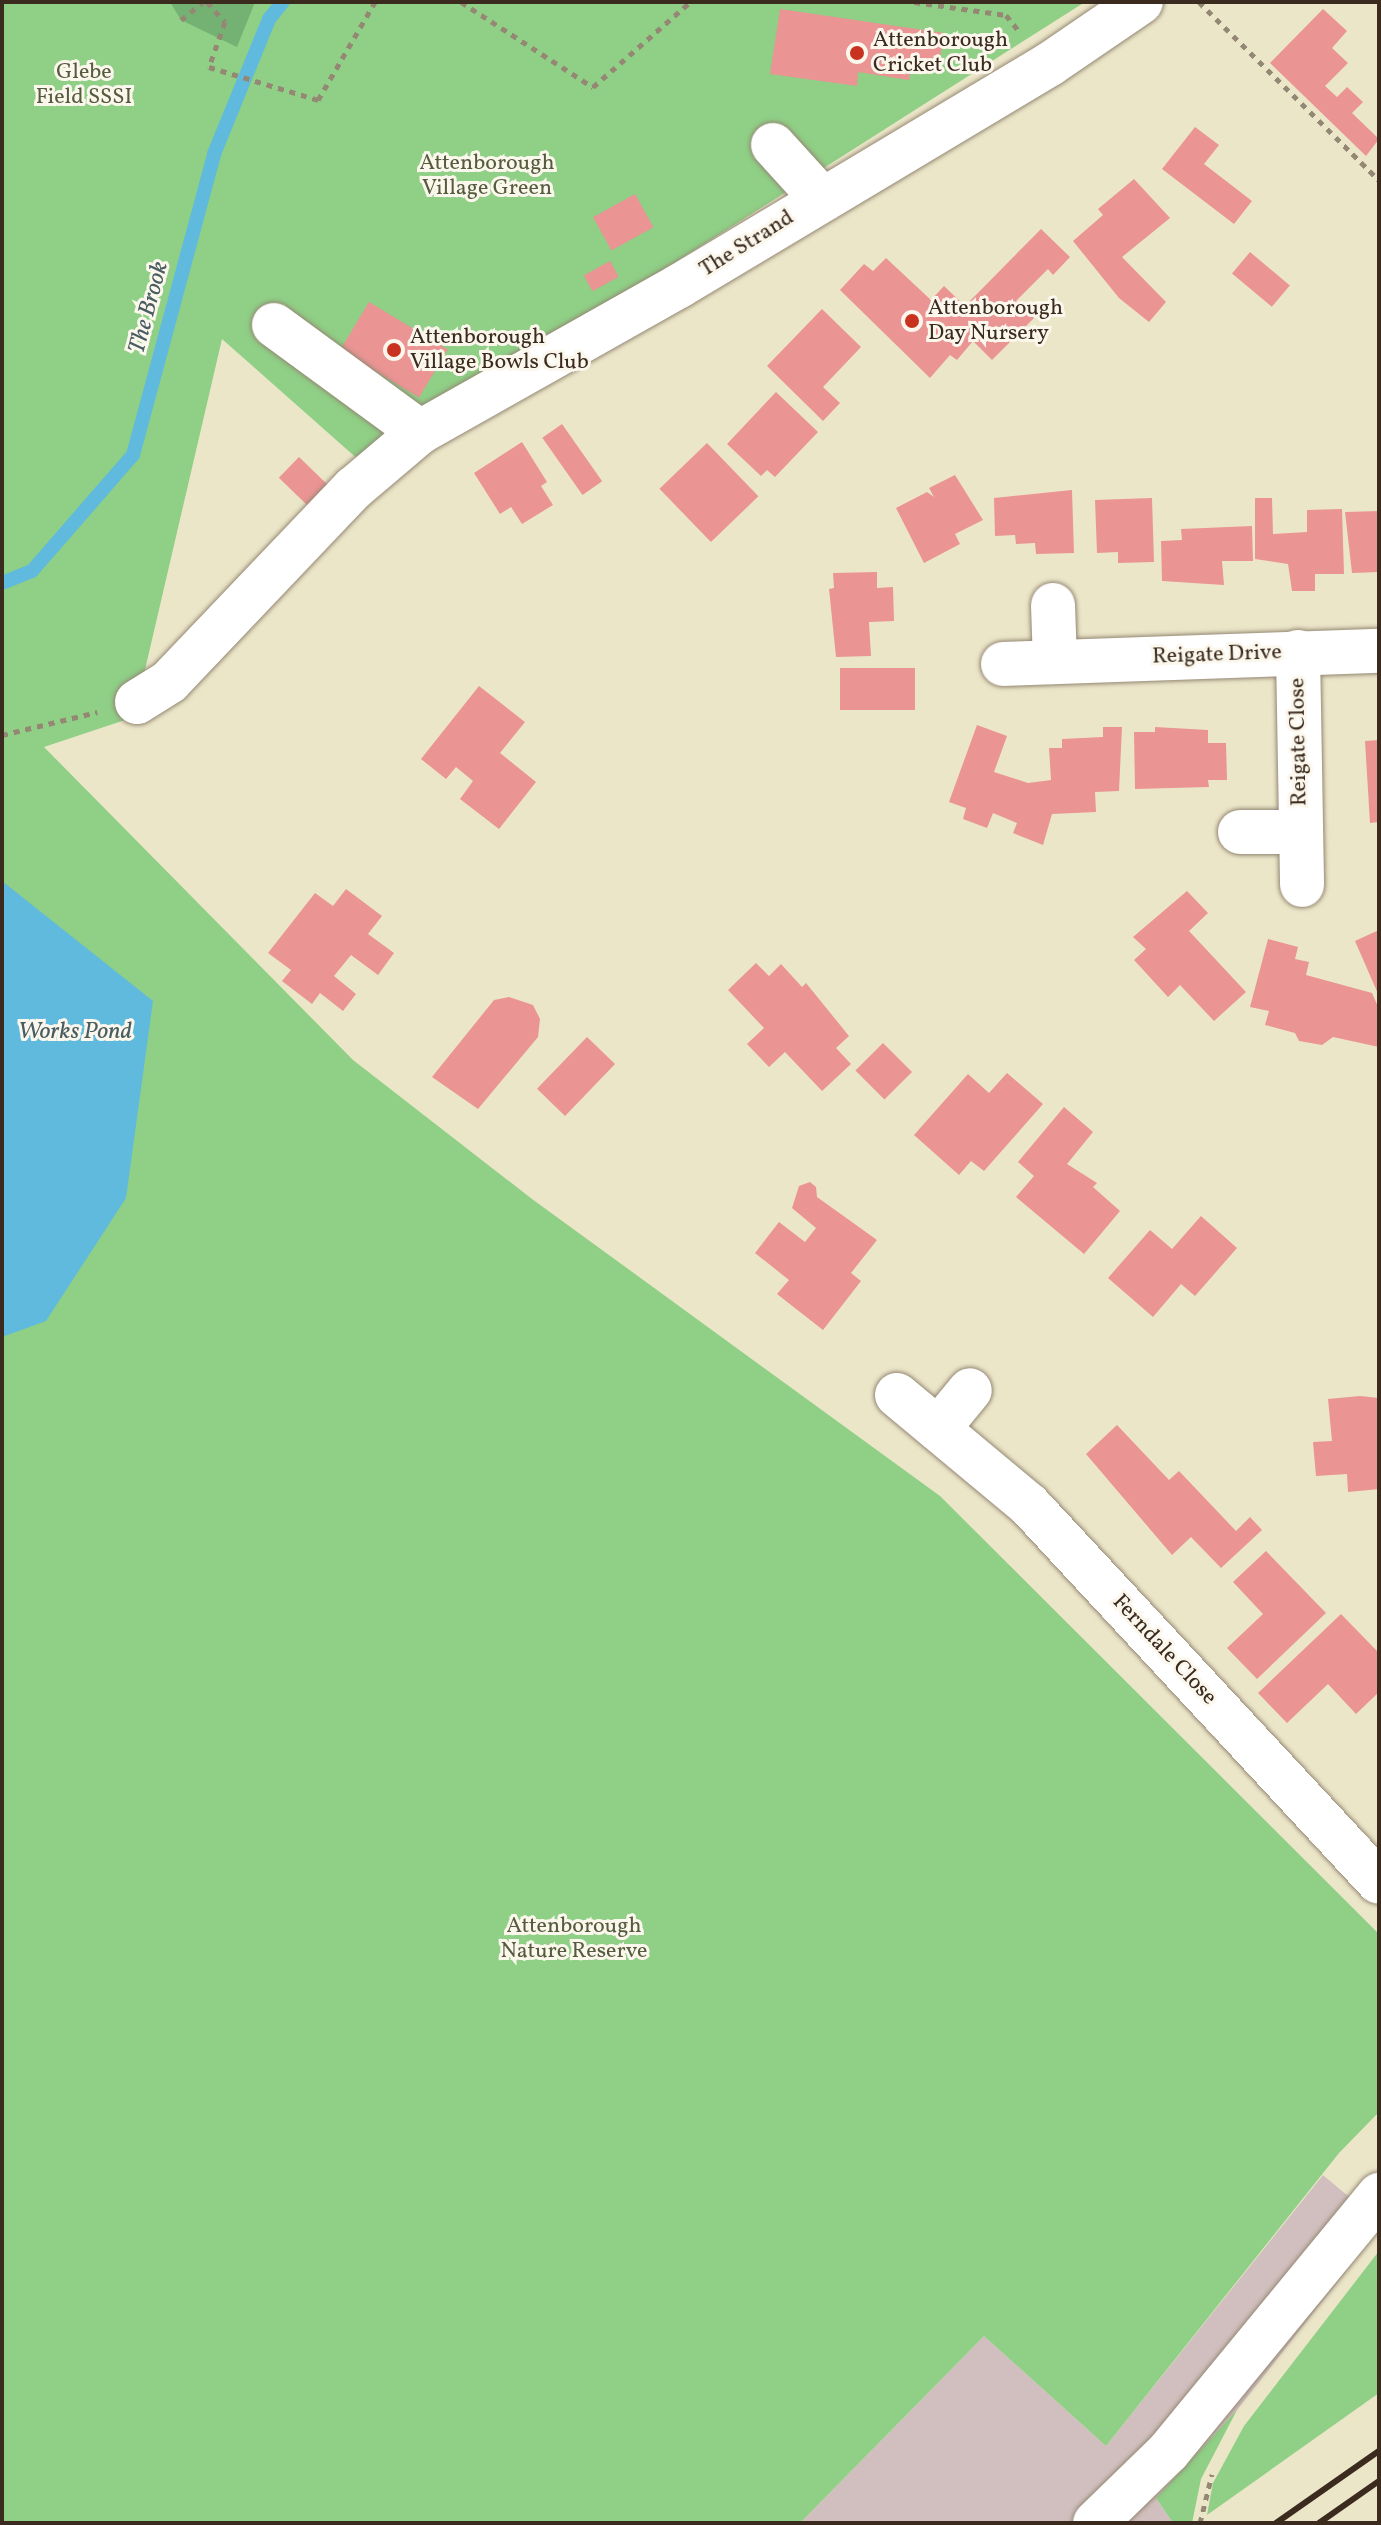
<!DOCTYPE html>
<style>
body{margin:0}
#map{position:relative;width:1381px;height:2525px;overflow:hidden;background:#ece6c9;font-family:Vollkorn,serif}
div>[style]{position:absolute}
.industrial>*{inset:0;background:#d1bfbf}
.green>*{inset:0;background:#8fcf86}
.forest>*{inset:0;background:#73b273}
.water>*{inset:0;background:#60bade}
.stream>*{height:14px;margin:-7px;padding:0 7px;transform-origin:7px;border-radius:7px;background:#60bade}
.building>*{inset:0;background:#ea9494;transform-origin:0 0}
.path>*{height:5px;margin-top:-2.5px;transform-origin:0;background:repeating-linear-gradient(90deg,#948874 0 6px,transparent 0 12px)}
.roads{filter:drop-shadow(0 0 2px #948874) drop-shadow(0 0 2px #948874)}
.minor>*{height:44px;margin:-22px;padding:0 22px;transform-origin:22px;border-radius:22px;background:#fff}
.rail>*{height:6px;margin:-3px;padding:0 3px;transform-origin:3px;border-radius:3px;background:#3b2a1e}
.dots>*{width:22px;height:22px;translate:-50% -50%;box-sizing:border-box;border:4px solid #fbf7ec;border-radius:50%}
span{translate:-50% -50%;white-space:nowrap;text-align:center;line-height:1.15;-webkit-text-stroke:6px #fbf7ec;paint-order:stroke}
.poi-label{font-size:22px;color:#3b2a1e}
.left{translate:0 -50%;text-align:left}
.park-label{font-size:22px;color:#545c3d}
.street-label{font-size:22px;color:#3b2a1e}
.water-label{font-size:24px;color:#485c61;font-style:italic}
.frame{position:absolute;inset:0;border:4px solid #3b2a1e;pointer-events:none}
</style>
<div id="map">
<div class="industrial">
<i style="clip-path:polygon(1323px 2175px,1379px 2222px,1379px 2229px,1237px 2410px,1156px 2498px,1173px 2523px,800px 2523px,984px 2336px,1106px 2446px)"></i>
</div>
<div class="green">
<i style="clip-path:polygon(2px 2px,1085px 2px,361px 462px,222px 339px,134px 717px,44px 747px,353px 1060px,532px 1199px,940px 1496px,1379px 1934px,1379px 2112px,1339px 2153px,1106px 2446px,984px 2336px,800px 2523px,2px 2523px)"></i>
<i style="clip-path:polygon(1379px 2251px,1379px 2393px,1207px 2515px,1213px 2483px,1244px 2426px)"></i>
<i style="clip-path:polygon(1237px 2410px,1201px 2479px,1192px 2523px,1173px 2523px,1156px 2498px)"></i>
</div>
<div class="forest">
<i style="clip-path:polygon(170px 2px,255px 2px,237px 47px,181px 20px)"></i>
</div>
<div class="water">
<i style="clip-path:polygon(2px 881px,153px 1001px,126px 1198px,46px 1321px,2px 1337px)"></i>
</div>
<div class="stream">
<i style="left:2px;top:583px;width:32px;rotate:-22deg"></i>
<i style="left:32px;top:571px;width:154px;rotate:-49deg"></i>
<i style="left:133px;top:455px;width:312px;rotate:-74.9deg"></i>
<i style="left:214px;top:154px;width:146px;rotate:-67.8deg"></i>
<i style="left:269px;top:19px;width:22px;rotate:-51deg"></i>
</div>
<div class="building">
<i style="clip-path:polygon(780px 9px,944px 33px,938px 71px,911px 67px,909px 80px,858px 72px,857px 86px,770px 74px)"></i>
<i style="clip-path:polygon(1323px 9px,1347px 31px,1332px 48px,1348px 63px,1325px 86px,1337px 97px,1347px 87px,1363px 102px,1352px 113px,1379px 139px,1366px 156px,1270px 63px)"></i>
<i style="clip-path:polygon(1195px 127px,1219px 145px,1204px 164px,1252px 201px,1234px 224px,1162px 169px)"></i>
<i style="clip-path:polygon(1134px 179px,1170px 218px,1122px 257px,1166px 302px,1149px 322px,1119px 298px,1073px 241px,1103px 215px,1098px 209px)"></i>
<i style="left:635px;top:194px;width:38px;height:48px;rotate:61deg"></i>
<i style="clip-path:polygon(1041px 229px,1070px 257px,1053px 275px,1048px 269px,1016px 301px,1034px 318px,992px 360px,973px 341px,957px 360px,950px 355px,930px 378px,840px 290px,864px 264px,873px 271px,886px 258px,931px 300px,944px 286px,965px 306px)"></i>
<i style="left:1250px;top:252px;width:52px;height:28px;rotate:40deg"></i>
<i style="left:610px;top:261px;width:18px;height:30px;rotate:61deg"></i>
<i style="left:369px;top:302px;width:92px;height:56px;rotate:31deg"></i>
<i style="clip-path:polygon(822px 309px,861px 347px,823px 387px,840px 403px,823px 421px,767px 366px)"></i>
<i style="clip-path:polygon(776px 392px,818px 432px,775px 477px,767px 470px,761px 476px,727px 444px)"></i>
<i style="left:562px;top:424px;width:70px;height:24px;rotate:55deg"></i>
<i style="clip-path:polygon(522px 442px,547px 482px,541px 486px,553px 505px,522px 524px,511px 507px,500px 514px,474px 473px)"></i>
<i style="left:707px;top:443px;width:74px;height:66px;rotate:46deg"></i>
<i style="left:299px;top:457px;width:46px;height:29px;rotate:44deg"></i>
<i style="clip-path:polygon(955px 475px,983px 520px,955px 534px,960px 544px,924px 563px,896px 508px,927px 492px,934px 497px,929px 488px)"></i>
<i style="clip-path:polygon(1072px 490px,1074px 553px,1036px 554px,1035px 543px,1016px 544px,1015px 535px,995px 536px,994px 498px)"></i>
<i style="clip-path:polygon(1152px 498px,1154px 562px,1118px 563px,1118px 552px,1097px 553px,1095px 500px)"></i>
<i style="clip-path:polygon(1255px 498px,1272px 498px,1273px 534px,1307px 532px,1307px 510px,1342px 509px,1344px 574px,1315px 574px,1315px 591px,1292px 591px,1288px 564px,1255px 559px)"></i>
<i style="clip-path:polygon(1379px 511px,1379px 572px,1352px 573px,1345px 512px)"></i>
<i style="clip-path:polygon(1252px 526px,1253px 561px,1222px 561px,1224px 585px,1162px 581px,1161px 541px,1182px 540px,1181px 529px)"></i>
<i style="clip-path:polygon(877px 572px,877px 588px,893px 587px,894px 621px,869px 622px,871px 656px,836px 657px,829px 589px,834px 588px,833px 573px)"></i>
<i style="left:840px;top:668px;width:75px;height:42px"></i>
<i style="clip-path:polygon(479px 686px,525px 722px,500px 753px,536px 782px,499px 829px,460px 799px,473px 781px,456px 767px,446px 779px,421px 759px)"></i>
<i style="clip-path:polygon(977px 725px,1007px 736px,994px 772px,1028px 783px,1051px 780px,1049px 748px,1062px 748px,1062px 739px,1103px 737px,1103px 727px,1122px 727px,1119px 791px,1095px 792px,1096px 812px,1052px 814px,1043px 845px,1013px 833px,1017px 823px,993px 813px,987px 828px,963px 819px,966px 808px,949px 802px)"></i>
<i style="clip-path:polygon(1155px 727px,1208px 730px,1208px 743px,1226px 743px,1227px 780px,1208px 780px,1209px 787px,1135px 789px,1134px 732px,1155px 732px)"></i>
<i style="clip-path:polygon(1379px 740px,1379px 822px,1370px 823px,1365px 741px)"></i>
<i style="clip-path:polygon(346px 889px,382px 916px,368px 934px,394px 953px,378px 975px,351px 955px,334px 976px,356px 994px,343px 1011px,320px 993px,312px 1004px,282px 981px,291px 970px,268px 953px,315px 893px,333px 906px)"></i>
<i style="clip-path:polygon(1187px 891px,1208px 913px,1189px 931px,1246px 992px,1214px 1021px,1180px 985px,1168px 997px,1134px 960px,1146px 949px,1133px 937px)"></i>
<i style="clip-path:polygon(1379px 930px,1379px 996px,1355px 941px)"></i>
<i style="clip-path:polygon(1268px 939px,1298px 947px,1295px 959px,1309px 962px,1306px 975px,1372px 993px,1379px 1009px,1379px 1047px,1333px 1037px,1322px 1045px,1299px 1041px,1295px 1033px,1265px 1025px,1269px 1011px,1250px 1007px)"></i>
<i style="clip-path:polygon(756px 963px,769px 976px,781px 964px,802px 987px,806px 983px,849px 1036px,836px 1048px,851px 1064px,822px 1091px,785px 1052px,769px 1067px,747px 1044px,764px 1028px,728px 990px)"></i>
<i style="clip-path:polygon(509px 997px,533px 1005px,540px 1019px,538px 1037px,478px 1109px,432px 1077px,494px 1000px)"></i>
<i style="left:587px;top:1037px;width:39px;height:72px;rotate:44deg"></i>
<i style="left:883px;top:1043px;width:41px;height:39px;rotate:45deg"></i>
<i style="clip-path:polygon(1007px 1073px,1043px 1104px,984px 1171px,971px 1161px,959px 1175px,914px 1135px,968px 1074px,989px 1093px)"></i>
<i style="clip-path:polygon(1064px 1107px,1093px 1132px,1067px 1164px,1097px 1183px,1093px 1187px,1120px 1211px,1084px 1254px,1016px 1197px,1034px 1176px,1018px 1162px)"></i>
<i style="clip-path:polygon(810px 1182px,816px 1187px,817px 1197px,877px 1240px,851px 1273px,861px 1281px,823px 1330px,777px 1294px,789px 1280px,755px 1253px,779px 1222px,805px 1242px,816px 1228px,792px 1208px,799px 1186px)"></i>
<i style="clip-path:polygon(1201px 1216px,1237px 1248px,1195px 1296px,1181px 1284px,1153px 1317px,1108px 1278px,1150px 1230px,1172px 1249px)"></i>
<i style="clip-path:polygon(1360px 1396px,1379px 1398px,1379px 1489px,1348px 1492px,1347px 1474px,1316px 1476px,1313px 1442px,1332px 1441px,1328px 1399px)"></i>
<i style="clip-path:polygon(1117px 1425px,1169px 1480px,1179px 1471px,1236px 1531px,1250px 1517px,1262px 1530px,1221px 1568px,1191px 1537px,1172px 1555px,1086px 1454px)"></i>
<i style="clip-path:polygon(1266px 1551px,1326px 1613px,1257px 1679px,1227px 1648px,1263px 1614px,1233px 1582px)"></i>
<i style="clip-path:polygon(1341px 1614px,1379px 1653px,1379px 1692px,1356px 1714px,1328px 1684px,1287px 1723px,1258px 1693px)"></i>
</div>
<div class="path">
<i style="left:207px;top:2px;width:27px;rotate:48deg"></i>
<i style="left:225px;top:22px;width:48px;rotate:109.6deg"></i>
<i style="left:209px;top:67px;width:114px;rotate:16.8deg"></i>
<i style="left:318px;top:100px;width:113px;rotate:-59.8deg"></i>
<i style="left:461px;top:2px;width:157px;rotate:32.8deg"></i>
<i style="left:593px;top:87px;width:129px;rotate:-41.2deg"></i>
<i style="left:914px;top:2px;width:93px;rotate:8deg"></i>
<i style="left:1006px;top:15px;width:21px;rotate:51deg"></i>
<i style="left:1199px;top:2px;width:253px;rotate:44.7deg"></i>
<i style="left:181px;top:20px;width:28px;rotate:-39deg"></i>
<i style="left:2px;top:735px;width:98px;rotate:-13.6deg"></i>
<i style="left:1200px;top:2523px;width:50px;rotate:-76.2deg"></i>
</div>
<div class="roads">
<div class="minor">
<i style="left:773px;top:145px;width:72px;rotate:47.8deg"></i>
<i style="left:274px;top:325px;width:181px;rotate:36.2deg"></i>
<i style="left:1053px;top:605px;width:57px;rotate:88deg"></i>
<i style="left:1298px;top:652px;width:233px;rotate:89deg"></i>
<i style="left:1003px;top:664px;width:376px;rotate:-2deg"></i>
<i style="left:137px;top:702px;width:38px;rotate:-32deg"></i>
<i style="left:169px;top:682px;width:268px;rotate:-46.4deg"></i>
<i style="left:354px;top:488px;width:87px;rotate:-40.3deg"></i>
<i style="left:420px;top:432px;width:297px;rotate:-29.4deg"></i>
<i style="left:679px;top:286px;width:432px;rotate:-30.9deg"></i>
<i style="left:1050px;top:64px;width:110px;rotate:-34.3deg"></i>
<i style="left:1240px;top:832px;width:60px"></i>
<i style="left:897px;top:1395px;width:172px;rotate:39.8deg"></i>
<i style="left:1029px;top:1505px;width:514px;rotate:47.13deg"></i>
<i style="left:938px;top:1429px;width:50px;rotate:-50.6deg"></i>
<i style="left:1095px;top:2523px;width:102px;rotate:-44.2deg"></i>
<i style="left:1168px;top:2452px;width:333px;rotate:-50.6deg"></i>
</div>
</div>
<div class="rail">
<i style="left:1276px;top:2523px;width:126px;rotate:-35deg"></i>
<i style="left:1319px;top:2523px;width:73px;rotate:-35deg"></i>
</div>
<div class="dots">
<i style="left:857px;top:53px;background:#c8321e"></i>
<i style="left:912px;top:321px;background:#c8321e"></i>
<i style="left:394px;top:350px;background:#c8321e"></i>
</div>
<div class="poi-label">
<span class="left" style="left:873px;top:53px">Attenborough<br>Cricket Club</span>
<span class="left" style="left:928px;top:321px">Attenborough<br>Day Nursery</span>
<span class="left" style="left:410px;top:350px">Attenborough<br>Village Bowls Club</span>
</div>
<div class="park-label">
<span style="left:84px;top:85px">Glebe<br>Field SSSI</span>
<span style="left:487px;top:176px">Attenborough<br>Village Green</span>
<span style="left:574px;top:1939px">Attenborough<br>Nature Reserve</span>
</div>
<div class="street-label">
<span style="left:747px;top:244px;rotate:-32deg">The Strand</span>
<span style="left:1217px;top:655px;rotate:-2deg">Reigate Drive</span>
<span style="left:1299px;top:742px;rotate:-91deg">Reigate Close</span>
<span style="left:1164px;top:1650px;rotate:47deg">Ferndale Close</span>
</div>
<div class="water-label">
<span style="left:150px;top:308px;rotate:-75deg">The Brook</span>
<span style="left:75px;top:1033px">Works Pond</span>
</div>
<div class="frame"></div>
</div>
